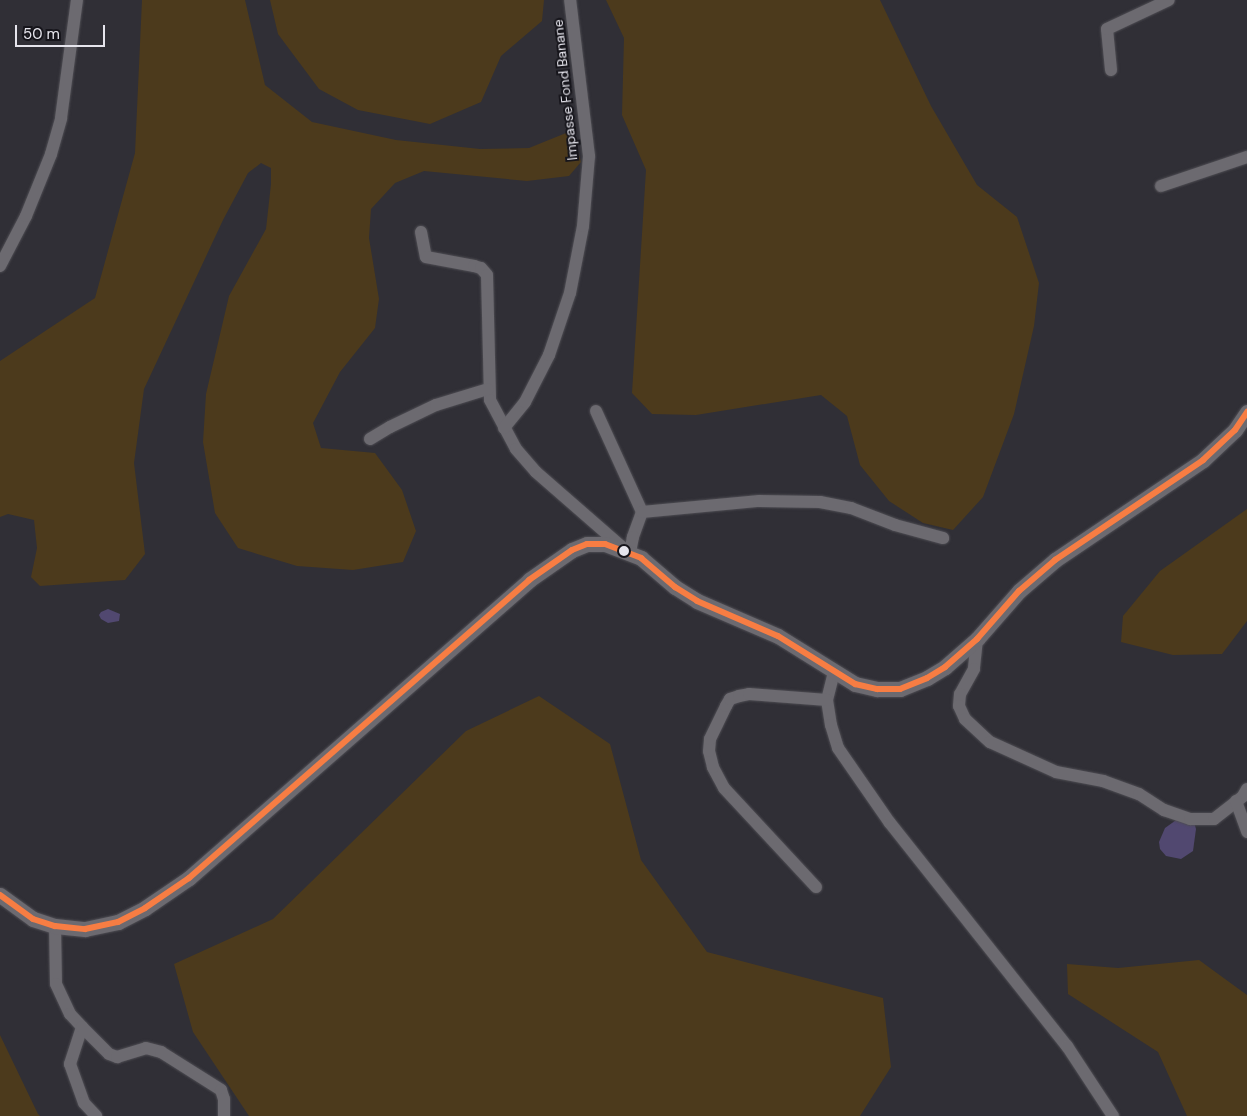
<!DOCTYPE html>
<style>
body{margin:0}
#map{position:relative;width:1247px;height:1116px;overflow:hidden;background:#302f36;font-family:"DM Sans",sans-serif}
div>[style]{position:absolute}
.green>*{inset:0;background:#4c3a1c}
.water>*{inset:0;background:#514870}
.roads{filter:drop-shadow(0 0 1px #4e4d53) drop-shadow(0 0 1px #4e4d53)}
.minor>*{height:12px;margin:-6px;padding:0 6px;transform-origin:6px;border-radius:6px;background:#6c6a70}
.tertiary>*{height:15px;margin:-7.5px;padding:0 7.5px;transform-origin:7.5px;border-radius:7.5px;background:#6c6a70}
.bus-1>*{height:6px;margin:-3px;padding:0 3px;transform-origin:3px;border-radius:3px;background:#f77d43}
.dots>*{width:14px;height:14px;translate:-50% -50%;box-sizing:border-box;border:2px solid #16151b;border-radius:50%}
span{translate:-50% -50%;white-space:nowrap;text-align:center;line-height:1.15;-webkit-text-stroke:4px #16151b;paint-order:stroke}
.street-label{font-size:14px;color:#e6e5ed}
.scale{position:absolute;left:15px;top:25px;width:90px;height:22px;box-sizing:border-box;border:2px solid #e6e5ed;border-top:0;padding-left:6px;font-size:15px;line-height:18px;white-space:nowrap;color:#e6e5ed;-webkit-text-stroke:4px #16151b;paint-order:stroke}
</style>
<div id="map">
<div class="green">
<i style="clip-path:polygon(142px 0,245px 0,265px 85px,312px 122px,396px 140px,480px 149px,529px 148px,566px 133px,574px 139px,581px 162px,569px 176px,527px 181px,424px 171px,395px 183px,371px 209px,369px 238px,379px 299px,375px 328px,340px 372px,313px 423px,321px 448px,375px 453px,402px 490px,416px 531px,403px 562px,353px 570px,297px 566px,238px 548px,215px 513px,203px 442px,206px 394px,229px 296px,266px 229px,271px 184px,271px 168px,261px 163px,248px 173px,223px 220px,144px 389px,134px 463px,145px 554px,125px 580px,40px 586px,31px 577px,37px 548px,34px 520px,8px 514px,0 517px,0 361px,95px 298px,135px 153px)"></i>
<i style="clip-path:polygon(270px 0,544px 0,542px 21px,501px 56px,481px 102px,430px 124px,358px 110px,319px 89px,278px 34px)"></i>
<i style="clip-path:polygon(606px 0,880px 0,931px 106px,977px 185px,1017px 217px,1039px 283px,1034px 326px,1014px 414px,983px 497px,953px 530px,923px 523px,889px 501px,860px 465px,847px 416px,821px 395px,696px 415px,652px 414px,632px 393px,646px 170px,622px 115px,624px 38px)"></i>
<i style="clip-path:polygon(1247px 509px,1247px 621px,1222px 654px,1173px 655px,1121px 642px,1123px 616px,1160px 571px)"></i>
<i style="clip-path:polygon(539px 696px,610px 744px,641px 860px,707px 952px,883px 998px,891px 1067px,860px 1116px,249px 1116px,193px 1032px,174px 964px,273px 919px,466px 731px)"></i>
<i style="clip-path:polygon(1199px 960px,1247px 995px,1247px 1116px,1187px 1116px,1158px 1052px,1068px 994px,1067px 964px,1118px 968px)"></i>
<i style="clip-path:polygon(0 1035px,38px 1114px,40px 1116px,0 1116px)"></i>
</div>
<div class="water">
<i style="clip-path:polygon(108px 609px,120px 614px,119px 621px,108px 623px,101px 619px,99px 615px,101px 612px)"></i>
<i style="clip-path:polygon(1179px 818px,1194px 822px,1196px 829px,1193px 851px,1181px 859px,1166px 856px,1160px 849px,1159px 842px,1165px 828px)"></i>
</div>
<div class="roads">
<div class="minor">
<i style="left:1111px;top:70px;width:41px;rotate:-95.6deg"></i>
<i style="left:1107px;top:29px;width:68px;rotate:-25.1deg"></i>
<i style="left:1161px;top:186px;width:91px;rotate:-18.6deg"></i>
<i style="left:421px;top:232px;width:25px;rotate:79deg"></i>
<i style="left:426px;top:257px;width:49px;rotate:10.6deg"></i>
<i style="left:474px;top:266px;width:7px;rotate:16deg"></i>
<i style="left:481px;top:268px;width:9px;rotate:49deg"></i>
<i style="left:487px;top:275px;width:125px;rotate:88.6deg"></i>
<i style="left:490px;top:400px;width:55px;rotate:62deg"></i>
<i style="left:516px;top:449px;width:30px;rotate:49deg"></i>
<i style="left:536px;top:472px;width:116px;rotate:41.1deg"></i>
<i style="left:0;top:266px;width:56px;rotate:-62.5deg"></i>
<i style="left:26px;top:216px;width:67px;rotate:-68deg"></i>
<i style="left:51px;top:154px;width:37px;rotate:-74deg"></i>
<i style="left:61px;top:118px;width:119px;rotate:-82.3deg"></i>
<i style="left:596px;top:411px;width:111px;rotate:65.5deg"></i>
<i style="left:642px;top:512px;width:27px;rotate:110deg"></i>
<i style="left:633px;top:537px;width:16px;rotate:101deg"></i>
<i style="left:504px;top:428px;width:33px;rotate:-51deg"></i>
<i style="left:525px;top:402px;width:53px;rotate:-62.9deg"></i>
<i style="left:549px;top:355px;width:65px;rotate:-71.3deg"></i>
<i style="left:570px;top:293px;width:68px;rotate:-79deg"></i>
<i style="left:583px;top:226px;width:70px;rotate:-85.1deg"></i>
<i style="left:589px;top:156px;width:157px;rotate:-96.9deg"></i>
<i style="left:370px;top:439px;width:23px;rotate:-31deg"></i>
<i style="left:390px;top:427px;width:51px;rotate:-25.6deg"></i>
<i style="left:436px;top:405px;width:54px;rotate:-17.1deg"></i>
<i style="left:642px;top:512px;width:118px;rotate:-5.4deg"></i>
<i style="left:759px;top:501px;width:61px;rotate:0.9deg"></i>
<i style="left:820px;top:502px;width:32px;rotate:11deg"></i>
<i style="left:851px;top:508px;width:47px;rotate:21.1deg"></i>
<i style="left:895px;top:525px;width:50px;rotate:15.2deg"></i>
<i style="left:977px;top:639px;width:30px;rotate:96deg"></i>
<i style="left:974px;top:669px;width:29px;rotate:119deg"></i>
<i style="left:960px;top:694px;width:12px;rotate:95deg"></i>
<i style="left:959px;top:706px;width:14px;rotate:65deg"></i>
<i style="left:965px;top:719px;width:34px;rotate:43deg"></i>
<i style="left:990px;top:742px;width:72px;rotate:24.4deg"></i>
<i style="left:1056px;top:772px;width:48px;rotate:10.8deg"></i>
<i style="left:1103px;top:781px;width:38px;rotate:20deg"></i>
<i style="left:1139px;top:794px;width:30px;rotate:33deg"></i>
<i style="left:1164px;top:810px;width:28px;rotate:19deg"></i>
<i style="left:1190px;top:819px;width:24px"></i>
<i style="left:1214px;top:819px;width:37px;rotate:-38deg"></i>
<i style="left:1243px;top:796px;width:8px;rotate:-60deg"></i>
<i style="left:834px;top:672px;width:29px;rotate:104deg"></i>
<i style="left:827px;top:700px;width:25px;rotate:81deg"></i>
<i style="left:831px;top:725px;width:24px;rotate:73deg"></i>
<i style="left:838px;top:748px;width:91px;rotate:55.3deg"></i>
<i style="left:890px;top:823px;width:285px;rotate:51.6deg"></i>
<i style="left:1067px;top:1046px;width:84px;rotate:56.7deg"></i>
<i style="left:1236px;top:801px;width:33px;rotate:70deg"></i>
<i style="left:816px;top:887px;width:135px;rotate:-132.9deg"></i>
<i style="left:724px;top:788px;width:24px;rotate:-118deg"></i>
<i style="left:713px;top:767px;width:16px;rotate:-104deg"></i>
<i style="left:709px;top:751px;width:12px;rotate:-85deg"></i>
<i style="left:710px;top:739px;width:37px;rotate:-64deg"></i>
<i style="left:726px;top:706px;width:8px;rotate:-60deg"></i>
<i style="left:730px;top:699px;width:9px;rotate:-18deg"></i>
<i style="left:739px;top:696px;width:10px;rotate:-11deg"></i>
<i style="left:749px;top:694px;width:78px;rotate:4.4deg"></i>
<i style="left:55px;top:926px;width:58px;rotate:89deg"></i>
<i style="left:56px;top:984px;width:33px;rotate:65deg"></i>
<i style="left:70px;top:1014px;width:18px;rotate:47deg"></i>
<i style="left:82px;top:1027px;width:39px;rotate:108deg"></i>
<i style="left:70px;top:1064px;width:41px;rotate:70.3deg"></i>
<i style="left:84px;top:1103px;width:18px;rotate:47deg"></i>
<i style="left:82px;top:1027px;width:38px;rotate:45deg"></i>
<i style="left:109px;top:1054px;width:9px;rotate:21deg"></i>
<i style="left:117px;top:1057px;width:30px;rotate:-17deg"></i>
<i style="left:146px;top:1048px;width:16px;rotate:15deg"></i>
<i style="left:161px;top:1052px;width:71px;rotate:32.3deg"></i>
<i style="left:221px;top:1090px;width:9px;rotate:72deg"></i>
<i style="left:224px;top:1099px;width:17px;rotate:90deg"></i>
</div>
<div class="tertiary">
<i style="left:0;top:895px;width:41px;rotate:36deg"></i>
<i style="left:33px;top:919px;width:23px;rotate:18deg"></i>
<i style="left:55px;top:926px;width:30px;rotate:6deg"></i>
<i style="left:85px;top:929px;width:34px;rotate:-12deg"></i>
<i style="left:118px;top:922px;width:30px;rotate:-27deg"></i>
<i style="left:145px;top:908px;width:53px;rotate:-34.3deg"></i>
<i style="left:189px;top:878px;width:452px;rotate:-41.2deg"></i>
<i style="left:529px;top:580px;width:52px;rotate:-34.9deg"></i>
<i style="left:572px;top:550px;width:16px;rotate:-22deg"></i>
<i style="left:587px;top:544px;width:18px"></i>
<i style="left:605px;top:544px;width:39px;rotate:21deg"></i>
<i style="left:641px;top:558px;width:45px;rotate:40.5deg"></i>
<i style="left:675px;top:587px;width:26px;rotate:32deg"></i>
<i style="left:697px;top:601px;width:88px;rotate:23.4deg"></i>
<i style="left:778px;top:636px;width:91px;rotate:31.9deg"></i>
<i style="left:855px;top:684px;width:23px;rotate:13deg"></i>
<i style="left:877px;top:689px;width:23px"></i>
<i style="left:900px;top:689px;width:29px;rotate:-22deg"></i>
<i style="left:927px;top:678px;width:21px;rotate:-31deg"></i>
<i style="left:945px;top:667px;width:43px;rotate:-41.2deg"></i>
<i style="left:977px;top:639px;width:64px;rotate:-48.8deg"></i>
<i style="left:1019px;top:591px;width:48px;rotate:-40.7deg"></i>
<i style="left:1055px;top:560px;width:179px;rotate:-34deg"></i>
<i style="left:1203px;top:460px;width:44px;rotate:-43.2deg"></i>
<i style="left:1235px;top:430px;width:22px;rotate:-56deg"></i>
</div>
</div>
<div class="bus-1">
<i style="left:0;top:895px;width:41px;rotate:36deg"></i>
<i style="left:33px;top:919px;width:23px;rotate:18deg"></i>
<i style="left:55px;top:926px;width:30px;rotate:6deg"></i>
<i style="left:85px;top:929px;width:34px;rotate:-12deg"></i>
<i style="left:118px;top:922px;width:30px;rotate:-27deg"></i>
<i style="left:145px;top:908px;width:53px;rotate:-34.3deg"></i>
<i style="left:189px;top:878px;width:452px;rotate:-41.2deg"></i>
<i style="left:529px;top:580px;width:52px;rotate:-34.9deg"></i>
<i style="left:572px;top:550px;width:16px;rotate:-22deg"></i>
<i style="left:587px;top:544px;width:18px"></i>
<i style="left:605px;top:544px;width:39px;rotate:21deg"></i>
<i style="left:641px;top:558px;width:45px;rotate:40.5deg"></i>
<i style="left:675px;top:587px;width:26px;rotate:32deg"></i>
<i style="left:697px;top:601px;width:88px;rotate:23.4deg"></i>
<i style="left:778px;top:636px;width:91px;rotate:31.9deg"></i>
<i style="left:855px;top:684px;width:23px;rotate:13deg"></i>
<i style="left:877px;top:689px;width:23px"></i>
<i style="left:900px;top:689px;width:29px;rotate:-22deg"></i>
<i style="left:927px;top:678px;width:21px;rotate:-31deg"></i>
<i style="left:945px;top:667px;width:43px;rotate:-41.2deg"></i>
<i style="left:977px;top:639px;width:64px;rotate:-48.8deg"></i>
<i style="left:1019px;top:591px;width:48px;rotate:-40.7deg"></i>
<i style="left:1055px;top:560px;width:179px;rotate:-34deg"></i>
<i style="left:1203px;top:460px;width:44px;rotate:-43.2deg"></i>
<i style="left:1235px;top:430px;width:22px;rotate:-56deg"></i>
</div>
<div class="dots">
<i style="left:624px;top:551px;background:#e6e5ed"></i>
</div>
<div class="street-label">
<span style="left:565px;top:90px;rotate:-96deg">Impasse Fond Banane</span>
</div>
<div class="scale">50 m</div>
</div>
